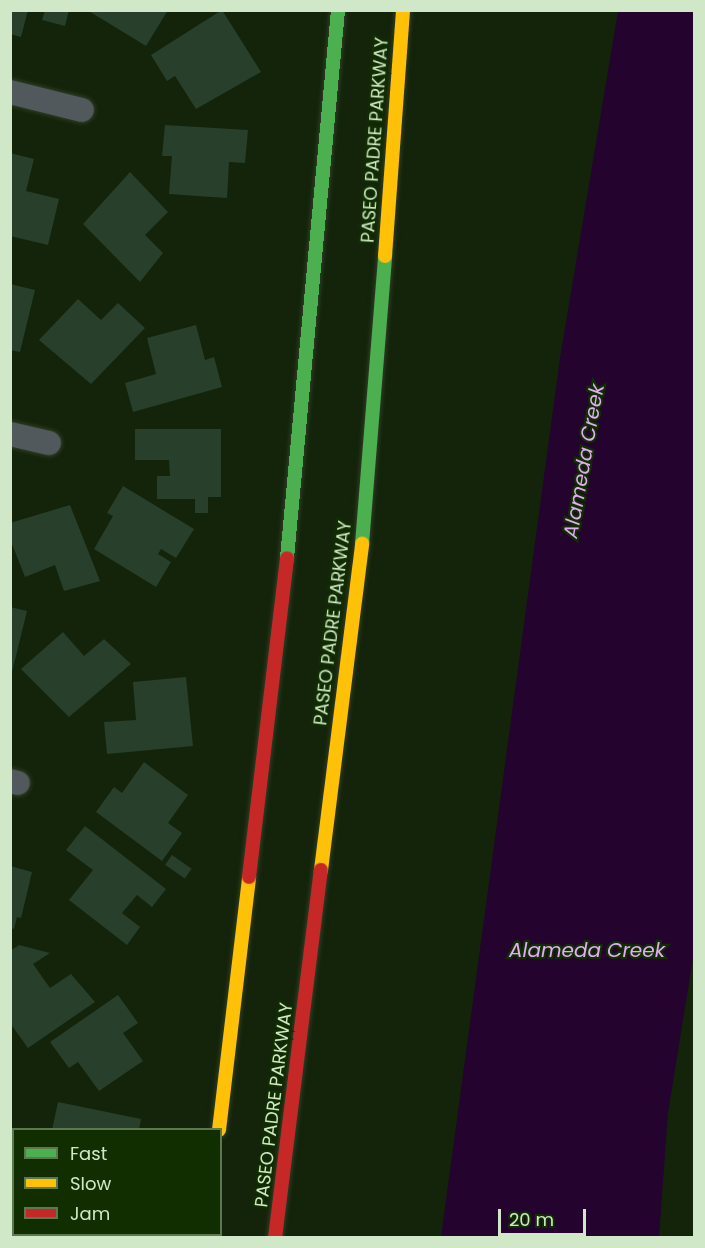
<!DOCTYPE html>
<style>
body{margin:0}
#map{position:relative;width:705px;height:1248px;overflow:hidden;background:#14240a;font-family:Poppins,sans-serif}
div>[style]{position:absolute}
.water>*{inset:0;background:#24032e}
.building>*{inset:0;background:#273f2b;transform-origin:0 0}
.roads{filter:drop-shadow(0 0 2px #2f3d27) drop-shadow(0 0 2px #2f3d27)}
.street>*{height:24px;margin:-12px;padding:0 12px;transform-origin:12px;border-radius:12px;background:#51595c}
.fast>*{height:14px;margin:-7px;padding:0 7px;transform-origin:7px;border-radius:7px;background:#4caf50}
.slow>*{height:14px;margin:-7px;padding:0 7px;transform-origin:7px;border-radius:7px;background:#ffc107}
.jam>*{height:14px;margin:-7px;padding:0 7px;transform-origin:7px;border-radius:7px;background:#c62828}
span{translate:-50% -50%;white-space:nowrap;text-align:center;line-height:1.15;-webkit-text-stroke:4.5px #102e00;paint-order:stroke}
.street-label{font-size:18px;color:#d0e8c7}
.water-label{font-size:20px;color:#e2acf6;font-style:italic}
.frame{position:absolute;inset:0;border:12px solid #d0e8c7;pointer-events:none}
.legend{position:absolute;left:12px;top:1128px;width:210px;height:108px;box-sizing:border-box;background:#102e00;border:2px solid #5d7850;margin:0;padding:8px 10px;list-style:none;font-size:18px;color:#d0e8c7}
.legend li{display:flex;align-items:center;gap:12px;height:30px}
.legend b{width:30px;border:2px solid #5d7850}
.scale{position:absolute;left:498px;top:1209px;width:88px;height:27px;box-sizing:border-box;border:3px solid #d0e8c7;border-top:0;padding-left:8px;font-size:18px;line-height:21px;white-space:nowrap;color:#d0e8c7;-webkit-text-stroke:4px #102e00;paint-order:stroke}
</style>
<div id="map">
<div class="water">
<i style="clip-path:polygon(618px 11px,694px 11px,694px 952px,668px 1113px,659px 1237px,441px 1237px,560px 358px)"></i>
</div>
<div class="building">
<i style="clip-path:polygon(10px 10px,28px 10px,21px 37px,10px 34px)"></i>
<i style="clip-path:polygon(45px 10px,69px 10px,65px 26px,42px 20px)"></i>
<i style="clip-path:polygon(87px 10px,168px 10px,146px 46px)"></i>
<i style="clip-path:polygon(222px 10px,261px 72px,196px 109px,175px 76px,167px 81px,151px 55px)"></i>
<i style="clip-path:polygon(165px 125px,248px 130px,245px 163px,229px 162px,227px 198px,169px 194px,172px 156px,162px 156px)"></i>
<i style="clip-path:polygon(10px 153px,34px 159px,26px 191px,59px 199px,48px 245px,10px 236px)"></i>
<i style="clip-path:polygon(130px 172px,168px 212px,145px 235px,163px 253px,140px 282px,83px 224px)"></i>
<i style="clip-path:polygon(10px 284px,35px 290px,20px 352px,10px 350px)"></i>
<i style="clip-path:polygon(78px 299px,101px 320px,118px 303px,145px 328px,91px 384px,39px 340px)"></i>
<i style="clip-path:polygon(196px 325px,205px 360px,214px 357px,222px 387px,133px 412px,125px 383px,156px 374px,147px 338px)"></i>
<i style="clip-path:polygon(135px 429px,221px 429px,221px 497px,208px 497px,208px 513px,195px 513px,195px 499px,157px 499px,157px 476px,170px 476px,169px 460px,135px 460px)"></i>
<i style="clip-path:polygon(123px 486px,194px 529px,176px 558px,161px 549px,158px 554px,171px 562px,156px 587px,94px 549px,113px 516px,107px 513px)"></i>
<i style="clip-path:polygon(70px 505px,100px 581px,64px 591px,55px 565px,25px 577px,10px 539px,10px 523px)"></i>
<i style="clip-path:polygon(10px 607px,27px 611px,11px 676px,10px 676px)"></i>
<i style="clip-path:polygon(63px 632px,84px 656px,104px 639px,131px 664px,69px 717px,21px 669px)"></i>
<i style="clip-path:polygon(186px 677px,193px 746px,107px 754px,104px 722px,136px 720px,133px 682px)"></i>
<i style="clip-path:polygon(144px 762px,188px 795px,168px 823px,182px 833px,162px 861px,96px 812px,114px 787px,122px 793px)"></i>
<i style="clip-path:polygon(85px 826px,166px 889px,152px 907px,137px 895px,122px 913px,140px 927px,127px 945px,69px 900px,93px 870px,66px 850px)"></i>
<i style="left:172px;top:855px;width:24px;height:12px;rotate:35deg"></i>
<i style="clip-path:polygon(10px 866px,32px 872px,21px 918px,17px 917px,14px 929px,10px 928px)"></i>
<i style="clip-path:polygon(19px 945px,50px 953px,33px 964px,50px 988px,71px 974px,95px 1002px,28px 1048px,10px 1023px,10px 951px)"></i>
<i style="clip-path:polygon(118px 995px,138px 1023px,123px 1033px,143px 1061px,99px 1091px,78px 1062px,69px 1068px,50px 1042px)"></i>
<i style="clip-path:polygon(58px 1102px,141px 1119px,139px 1130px,52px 1130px)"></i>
<i style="clip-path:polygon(14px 1169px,14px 1197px,10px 1194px)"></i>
<i style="clip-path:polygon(14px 1220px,14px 1234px,65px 1234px,13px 1238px)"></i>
</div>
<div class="roads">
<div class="street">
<i style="left:10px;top:92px;width:74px;rotate:14deg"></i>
<i style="left:10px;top:434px;width:40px;rotate:13deg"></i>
<i style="left:10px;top:781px;width:8px;rotate:14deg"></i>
</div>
<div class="fast">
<i style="left:362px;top:544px;width:289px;rotate:-85.4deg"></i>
<i style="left:287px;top:558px;width:550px;rotate:-84.68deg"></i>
</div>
<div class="slow">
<i style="left:385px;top:256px;width:247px;rotate:-85.8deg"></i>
<i style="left:321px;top:870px;width:329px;rotate:-82.8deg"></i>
<i style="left:219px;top:1130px;width:255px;rotate:-83.2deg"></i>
<i style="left:206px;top:1238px;width:4px;rotate:-76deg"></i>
</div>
<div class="jam">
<i style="left:249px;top:877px;width:321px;rotate:-83.2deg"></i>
<i style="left:275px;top:1238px;width:371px;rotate:-82.9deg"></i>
</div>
</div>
<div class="street-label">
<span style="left:375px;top:140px;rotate:-86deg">PASEO PADRE PARKWAY</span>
<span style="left:333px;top:623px;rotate:-83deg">PASEO PADRE PARKWAY</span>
<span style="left:274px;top:1105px;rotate:-83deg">PASEO PADRE PARKWAY</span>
</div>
<div class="water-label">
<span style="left:584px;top:461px;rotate:-80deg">Alameda Creek</span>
<span style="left:587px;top:950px">Alameda Creek</span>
</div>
<div class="frame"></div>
<ul class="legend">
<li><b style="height:8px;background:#4caf50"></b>Fast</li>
<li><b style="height:8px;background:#ffc107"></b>Slow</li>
<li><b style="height:8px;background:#c62828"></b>Jam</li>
</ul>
<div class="scale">20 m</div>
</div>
